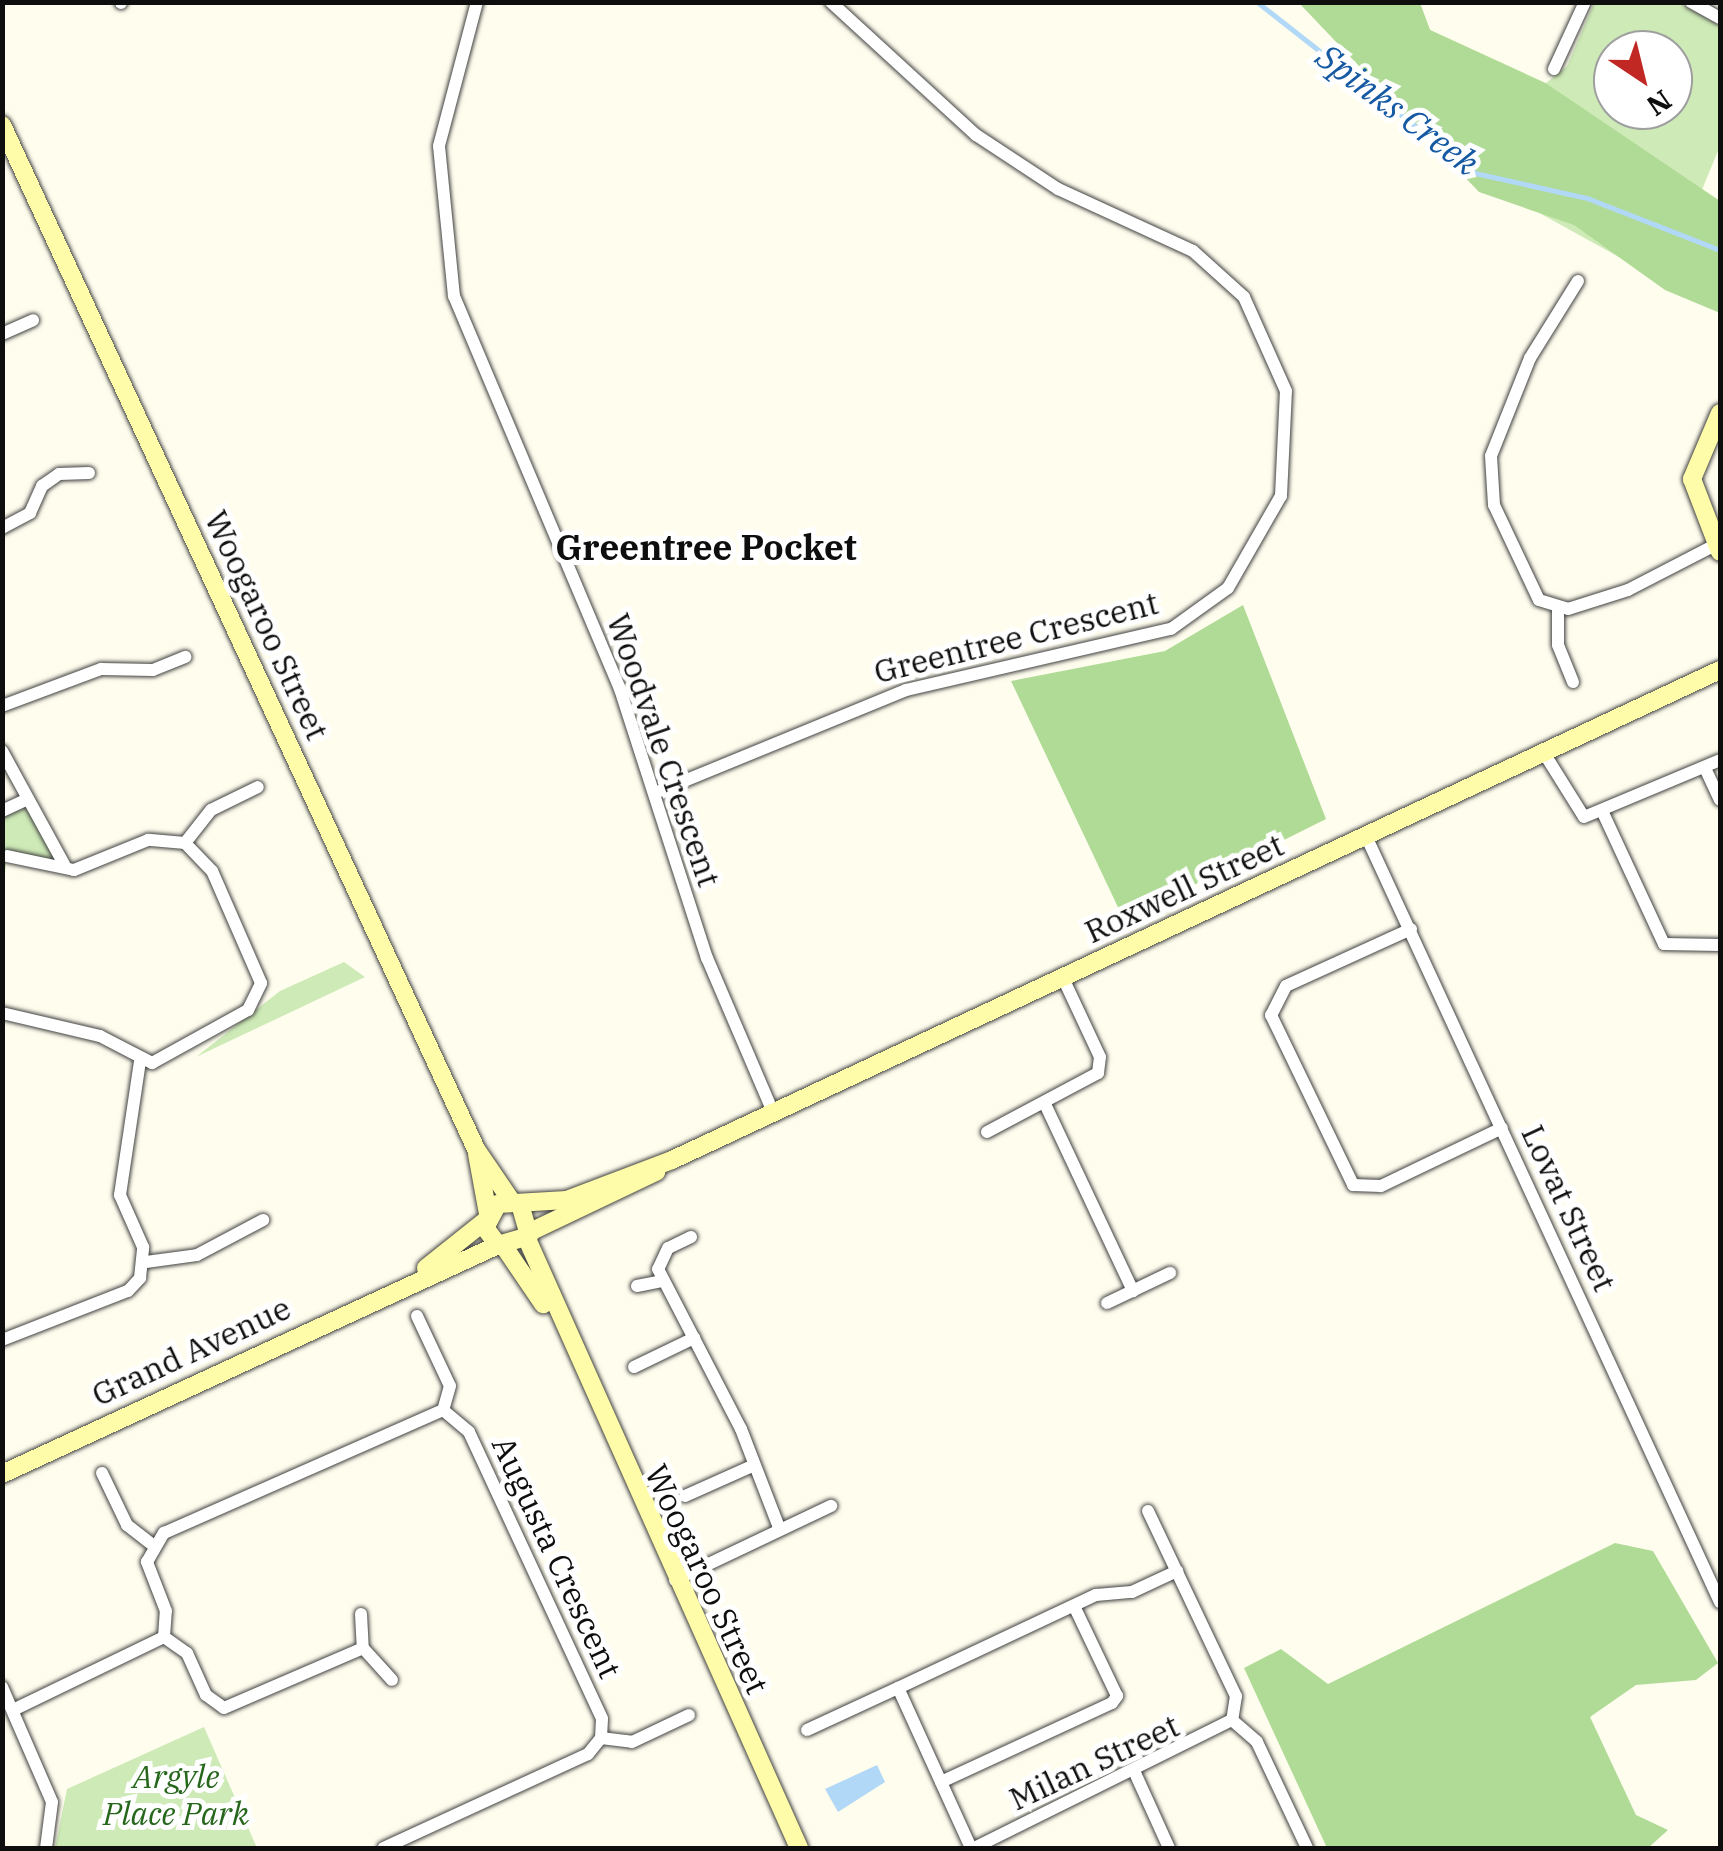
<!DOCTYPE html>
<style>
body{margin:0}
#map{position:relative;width:1723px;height:1851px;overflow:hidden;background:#fffdee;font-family:"IBM Plex Serif",serif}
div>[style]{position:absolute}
.green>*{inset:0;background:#ceeab7}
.forest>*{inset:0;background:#b0db96}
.water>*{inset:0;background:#b2d8f7}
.stream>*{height:5px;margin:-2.5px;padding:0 2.5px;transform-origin:2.5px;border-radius:2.5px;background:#b2d8f7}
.roads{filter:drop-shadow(0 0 2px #414141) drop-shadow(0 0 2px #414141)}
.street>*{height:12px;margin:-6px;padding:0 6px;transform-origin:6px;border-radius:6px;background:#fff}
.secondary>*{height:18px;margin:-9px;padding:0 9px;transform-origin:9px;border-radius:9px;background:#fffca9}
span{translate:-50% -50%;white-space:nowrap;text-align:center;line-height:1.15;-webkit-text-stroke:10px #fff;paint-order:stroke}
.street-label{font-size:32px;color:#0e0e0e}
.park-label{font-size:32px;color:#26671c;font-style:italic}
.water-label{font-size:35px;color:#1459a2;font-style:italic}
.neighbourhood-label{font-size:35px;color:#0e0e0e;font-weight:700}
.frame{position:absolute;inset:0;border:5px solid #0e0e0e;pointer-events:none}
.north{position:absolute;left:1593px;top:30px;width:100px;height:100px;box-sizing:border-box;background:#fff;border:2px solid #9f9f9f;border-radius:50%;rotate:145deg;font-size:28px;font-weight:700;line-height:40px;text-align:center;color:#0e0e0e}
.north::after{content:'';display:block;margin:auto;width:35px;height:45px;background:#c12723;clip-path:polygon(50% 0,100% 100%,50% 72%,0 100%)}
</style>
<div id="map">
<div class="green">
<i style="clip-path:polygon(evenodd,1314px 3px,1420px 3px,1430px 30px,1546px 83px,1567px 66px,1594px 3px,1679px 3px,1720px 26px,1720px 146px,1701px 192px,1720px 201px,1720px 313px,1505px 194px,1314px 3px,1613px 50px,1673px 50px,1673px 110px,1613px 110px,1613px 50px)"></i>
<i style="clip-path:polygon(26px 800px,65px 866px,7px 856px,3px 892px,3px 811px)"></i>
<i style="clip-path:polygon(344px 962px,365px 977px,196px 1057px,280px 991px)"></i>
<i style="clip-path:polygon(204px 1727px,257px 1848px,55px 1848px,67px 1789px)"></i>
</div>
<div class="forest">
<i style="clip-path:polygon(1299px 3px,1420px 3px,1430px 30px,1547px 84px,1720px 201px,1720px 313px,1665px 290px,1574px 225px,1479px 192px)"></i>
<i style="clip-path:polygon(1243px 605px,1326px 819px,1124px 920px,1011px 681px,1165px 651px)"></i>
<i style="clip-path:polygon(1615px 1543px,1653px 1551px,1718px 1663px,1696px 1680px,1636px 1685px,1590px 1717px,1636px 1815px,1668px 1830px,1648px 1848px,1327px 1848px,1244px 1668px,1281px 1649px,1328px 1684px)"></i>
</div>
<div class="water">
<i style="clip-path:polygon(877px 1765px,885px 1782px,838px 1812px,825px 1789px)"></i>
</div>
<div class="stream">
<i style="left:1257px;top:2px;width:277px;rotate:38.1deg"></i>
<i style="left:1475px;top:173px;width:115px;rotate:12.6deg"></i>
<i style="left:1587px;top:198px;width:143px;rotate:21.4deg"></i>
</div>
<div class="roads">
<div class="street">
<i style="left:121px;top:2px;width:1px;rotate:90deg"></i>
<i style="left:477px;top:2px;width:149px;rotate:104.8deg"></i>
<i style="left:439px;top:146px;width:151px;rotate:84.3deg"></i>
<i style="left:454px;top:296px;width:427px;rotate:67.1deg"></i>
<i style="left:620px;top:689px;width:283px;rotate:72.1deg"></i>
<i style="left:707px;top:958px;width:170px;rotate:66.8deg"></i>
<i style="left:1691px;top:2px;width:33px;rotate:29deg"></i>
<i style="left:1554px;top:69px;width:74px;rotate:-65.2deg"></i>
<i style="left:1578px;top:281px;width:91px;rotate:121.9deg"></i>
<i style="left:1530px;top:358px;width:105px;rotate:111.7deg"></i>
<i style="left:1491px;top:456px;width:49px;rotate:86.5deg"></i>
<i style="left:1494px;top:505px;width:105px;rotate:64.7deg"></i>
<i style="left:1539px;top:600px;width:30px;rotate:17deg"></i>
<i style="left:1568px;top:609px;width:63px;rotate:-17.6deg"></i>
<i style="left:1628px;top:590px;width:100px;rotate:-27.3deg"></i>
<i style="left:2px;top:334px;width:34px;rotate:-24deg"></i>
<i style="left:2px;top:528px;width:32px;rotate:-28deg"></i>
<i style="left:30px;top:513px;width:30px;rotate:-66deg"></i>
<i style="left:42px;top:486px;width:21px;rotate:-35deg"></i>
<i style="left:59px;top:474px;width:30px;rotate:-2deg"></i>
<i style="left:1558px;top:610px;width:35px;rotate:90deg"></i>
<i style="left:1558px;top:645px;width:40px;rotate:68deg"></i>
<i style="left:2px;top:706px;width:106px;rotate:-20.5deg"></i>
<i style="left:101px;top:669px;width:52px;rotate:1.1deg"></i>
<i style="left:153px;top:670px;width:35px;rotate:-22deg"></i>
<i style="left:2px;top:751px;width:131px;rotate:61.3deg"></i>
<i style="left:1544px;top:753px;width:75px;rotate:58deg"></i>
<i style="left:1584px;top:817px;width:147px;rotate:-22.7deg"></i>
<i style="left:1705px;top:768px;width:35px;rotate:65deg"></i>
<i style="left:655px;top:793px;width:271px;rotate:-22.3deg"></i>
<i style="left:906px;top:690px;width:272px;rotate:-13deg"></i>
<i style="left:1171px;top:629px;width:70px;rotate:-35.7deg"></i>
<i style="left:1228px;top:588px;width:106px;rotate:-60.1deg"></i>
<i style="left:1281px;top:496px;width:105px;rotate:-87.3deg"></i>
<i style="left:1286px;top:391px;width:103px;rotate:-114.1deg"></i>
<i style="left:1244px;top:297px;width:69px;rotate:-138deg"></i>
<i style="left:1193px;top:251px;width:149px;rotate:-155.3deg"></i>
<i style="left:1058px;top:189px;width:98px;rotate:-146.6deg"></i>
<i style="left:976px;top:135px;width:197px;rotate:-137.5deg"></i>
<i style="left:2px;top:811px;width:26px;rotate:-25deg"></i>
<i style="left:1604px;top:815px;width:142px;rotate:65.1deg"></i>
<i style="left:1664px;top:944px;width:56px;rotate:1deg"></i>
<i style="left:1366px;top:836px;width:844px;rotate:65.2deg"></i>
<i style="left:185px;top:843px;width:42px;rotate:-51.8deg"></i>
<i style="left:211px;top:810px;width:52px;rotate:-26.1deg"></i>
<i style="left:1411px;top:929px;width:137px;rotate:155.5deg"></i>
<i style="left:1286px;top:986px;width:33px;rotate:117deg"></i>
<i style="left:1271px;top:1015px;width:189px;rotate:64.2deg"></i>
<i style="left:1353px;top:1185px;width:28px;rotate:2deg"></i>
<i style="left:1381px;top:1186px;width:134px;rotate:-25.6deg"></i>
<i style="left:2px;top:1013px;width:101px;rotate:13.2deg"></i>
<i style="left:100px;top:1036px;width:59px;rotate:27.4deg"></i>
<i style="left:152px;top:1063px;width:110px;rotate:-28.9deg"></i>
<i style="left:248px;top:1010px;width:30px;rotate:-64deg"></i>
<i style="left:261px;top:983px;width:122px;rotate:-113.6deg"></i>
<i style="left:212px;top:871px;width:39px;rotate:-134deg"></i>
<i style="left:185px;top:843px;width:37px;rotate:-175deg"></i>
<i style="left:148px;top:840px;width:80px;rotate:157.9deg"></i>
<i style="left:74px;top:870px;width:68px;rotate:-168.2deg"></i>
<i style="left:1045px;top:1104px;width:207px;rotate:64.8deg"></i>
<i style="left:987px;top:1132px;width:126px;rotate:-28deg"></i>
<i style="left:1098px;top:1073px;width:16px;rotate:-83deg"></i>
<i style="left:1100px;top:1057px;width:87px;rotate:-115.1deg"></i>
<i style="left:691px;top:1237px;width:25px;rotate:154deg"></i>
<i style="left:668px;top:1248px;width:23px;rotate:115deg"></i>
<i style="left:658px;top:1269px;width:180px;rotate:62.6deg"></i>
<i style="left:741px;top:1429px;width:108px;rotate:68.9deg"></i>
<i style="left:146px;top:1262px;width:51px;rotate:-7.8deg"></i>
<i style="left:197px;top:1255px;width:75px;rotate:-27.9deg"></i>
<i style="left:637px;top:1286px;width:25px;rotate:-11deg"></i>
<i style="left:1107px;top:1303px;width:70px;rotate:-25.5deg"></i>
<i style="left:417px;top:1316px;width:77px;rotate:64.8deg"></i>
<i style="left:450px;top:1386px;width:25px;rotate:106deg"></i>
<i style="left:2px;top:1340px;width:135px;rotate:-21.3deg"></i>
<i style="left:128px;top:1291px;width:18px;rotate:-47deg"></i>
<i style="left:140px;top:1278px;width:31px;rotate:-84deg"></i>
<i style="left:143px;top:1247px;width:57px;rotate:-113.9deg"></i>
<i style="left:120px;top:1195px;width:135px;rotate:-81.5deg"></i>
<i style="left:634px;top:1367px;width:67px;rotate:-25.8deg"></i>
<i style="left:102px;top:1473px;width:58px;rotate:64.3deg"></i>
<i style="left:127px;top:1525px;width:31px;rotate:38deg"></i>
<i style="left:685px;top:1496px;width:73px;rotate:-24.1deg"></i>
<i style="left:1148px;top:1511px;width:205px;rotate:64.6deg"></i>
<i style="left:1236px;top:1696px;width:24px;rotate:99deg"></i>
<i style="left:1232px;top:1720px;width:33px;rotate:41deg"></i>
<i style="left:1257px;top:1742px;width:117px;rotate:64.7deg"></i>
<i style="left:675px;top:1580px;width:173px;rotate:-25.4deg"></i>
<i style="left:361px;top:1614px;width:34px;rotate:87deg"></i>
<i style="left:363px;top:1648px;width:43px;rotate:47.8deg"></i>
<i style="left:164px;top:1637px;width:28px;rotate:35deg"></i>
<i style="left:187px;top:1653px;width:46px;rotate:65.7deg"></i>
<i style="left:206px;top:1695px;width:22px;rotate:36deg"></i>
<i style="left:224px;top:1708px;width:151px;rotate:-23.3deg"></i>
<i style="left:2px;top:1687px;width:125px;rotate:66.5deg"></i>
<i style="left:52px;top:1802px;width:46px;rotate:97.4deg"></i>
<i style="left:13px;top:1710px;width:168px;rotate:-25.8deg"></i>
<i style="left:164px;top:1637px;width:26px;rotate:-86deg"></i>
<i style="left:166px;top:1611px;width:53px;rotate:-111.2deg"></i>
<i style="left:147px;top:1562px;width:34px;rotate:-60deg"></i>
<i style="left:164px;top:1533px;width:305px;rotate:-23.8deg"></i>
<i style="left:443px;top:1410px;width:34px;rotate:40deg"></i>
<i style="left:469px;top:1432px;width:316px;rotate:65.1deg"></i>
<i style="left:602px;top:1719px;width:19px;rotate:93deg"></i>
<i style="left:601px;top:1738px;width:21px;rotate:129deg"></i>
<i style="left:588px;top:1754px;width:225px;rotate:155.3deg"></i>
<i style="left:807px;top:1730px;width:100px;rotate:-24.8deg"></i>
<i style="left:601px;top:1738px;width:31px;rotate:7deg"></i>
<i style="left:632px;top:1742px;width:63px;rotate:-25.3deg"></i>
<i style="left:1135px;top:1773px;width:82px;rotate:65.6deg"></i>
<i style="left:941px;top:1782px;width:188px;rotate:-24.8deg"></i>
<i style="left:1112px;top:1703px;width:9px;rotate:-54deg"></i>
<i style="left:1117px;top:1696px;width:100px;rotate:-115.5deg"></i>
<i style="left:971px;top:1848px;width:176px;rotate:-114.5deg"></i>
<i style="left:898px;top:1688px;width:219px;rotate:-25.2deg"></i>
<i style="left:1096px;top:1595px;width:36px;rotate:-5deg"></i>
<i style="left:1132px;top:1592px;width:50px;rotate:-25deg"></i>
<i style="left:974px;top:1848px;width:288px;rotate:-26.4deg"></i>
</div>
<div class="secondary">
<i style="left:2px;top:125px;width:1128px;rotate:65.16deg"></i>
<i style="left:476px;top:1149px;width:64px;rotate:55.8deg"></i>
<i style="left:1720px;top:413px;width:72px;rotate:113deg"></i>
<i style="left:1692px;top:479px;width:78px;rotate:69deg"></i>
<i style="left:477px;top:1154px;width:61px;rotate:79.6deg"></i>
<i style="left:520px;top:1204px;width:33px;rotate:74deg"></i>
<i style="left:529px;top:1236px;width:32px;rotate:164deg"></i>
<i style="left:498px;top:1245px;width:21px;rotate:-127deg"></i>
<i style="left:485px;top:1228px;width:27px;rotate:-62deg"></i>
<i style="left:498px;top:1204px;width:69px;rotate:-3.3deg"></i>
<i style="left:567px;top:1200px;width:112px;rotate:-20.9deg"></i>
<i style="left:672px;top:1160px;width:1157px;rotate:-25.06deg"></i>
<i style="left:530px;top:1232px;width:140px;rotate:-25.5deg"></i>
<i style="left:527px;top:1239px;width:667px;rotate:65.93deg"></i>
<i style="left:505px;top:1248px;width:68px;rotate:55.8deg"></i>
<i style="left:426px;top:1268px;width:75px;rotate:-38.5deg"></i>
<i style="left:2px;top:1474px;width:546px;rotate:-24.78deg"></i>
</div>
</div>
<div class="street-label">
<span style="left:267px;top:625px;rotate:65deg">Woogaroo Street</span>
<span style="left:1016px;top:637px;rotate:-14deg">Greentree Crescent</span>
<span style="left:664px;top:750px;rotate:71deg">Woodvale Crescent</span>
<span style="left:1184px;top:888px;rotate:-25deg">Roxwell Street</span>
<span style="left:1569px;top:1208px;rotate:65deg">Lovat Street</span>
<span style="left:191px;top:1351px;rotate:-25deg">Grand Avenue</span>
<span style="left:557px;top:1557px;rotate:65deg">Augusta Crescent</span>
<span style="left:707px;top:1579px;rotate:65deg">Woogaroo Street</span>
<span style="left:1094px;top:1762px;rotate:-25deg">Milan Street</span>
</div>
<div class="park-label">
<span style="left:176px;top:1795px">Argyle<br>Place Park</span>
</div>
<div class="water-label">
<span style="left:1398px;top:109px;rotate:37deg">Spinks Creek</span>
</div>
<div class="neighbourhood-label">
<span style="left:706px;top:547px">Greentree Pocket</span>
</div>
<div class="frame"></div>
<div class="north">N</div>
</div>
